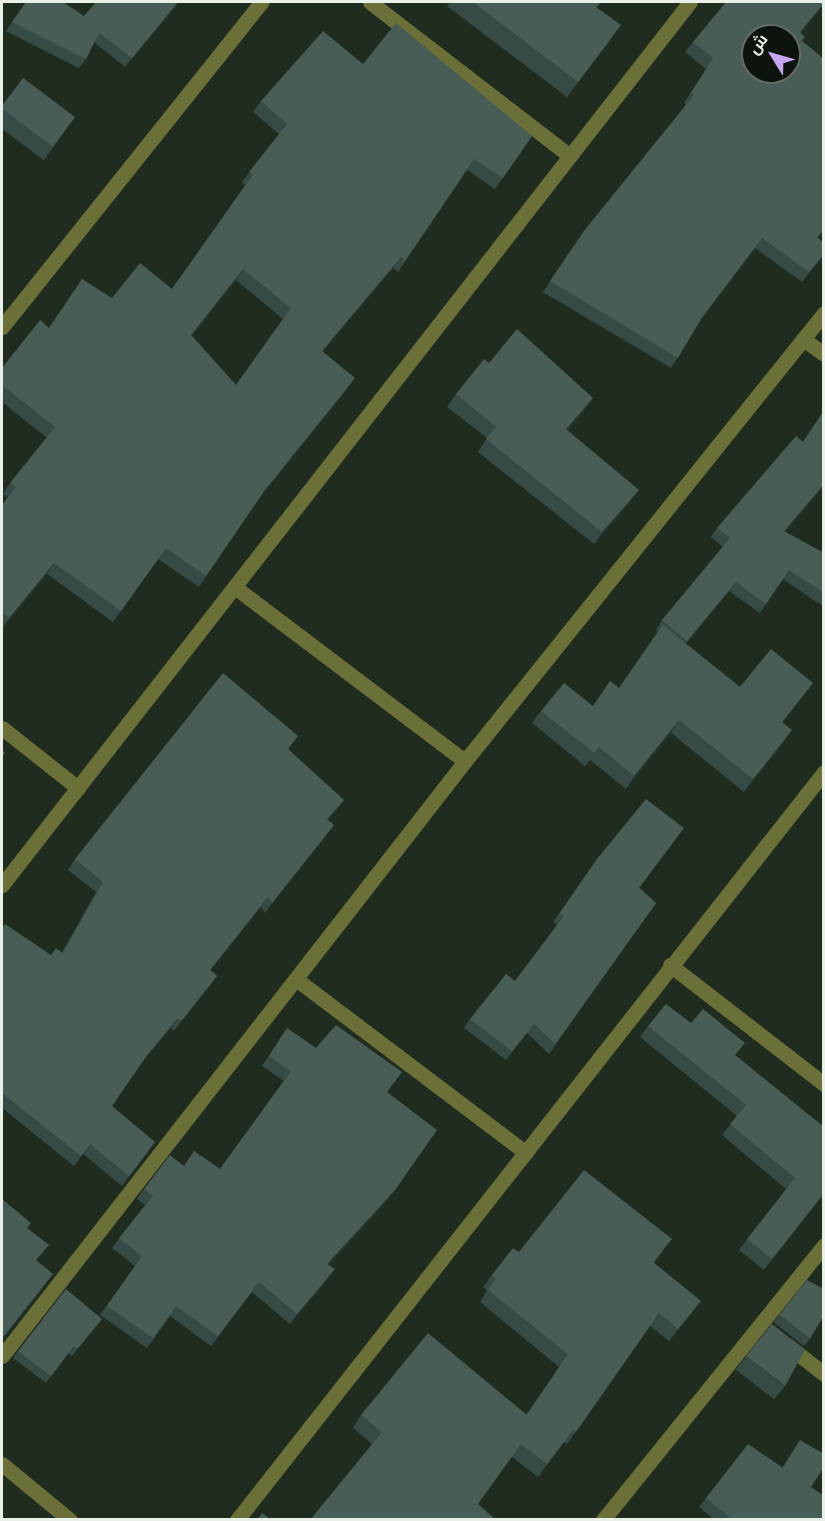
<!DOCTYPE html>
<meta charset="utf-8">
<style>
body{margin:0}
#map{position:relative;width:825px;height:1521px;overflow:hidden;background:#1f2c1f;font-family:Signika,Cairo,sans-serif}
div>[style]{position:absolute}
.minor>*{height:15px;margin:-7.5px;padding:0 7.5px;transform-origin:7.5px;border-radius:7.5px;background:#6b7039}
.tertiary>*{height:15px;margin:-7.5px;padding:0 7.5px;transform-origin:7.5px;border-radius:7.5px;background:#6b7039}
.wall>*{inset:0;background:#364b45;transform-origin:0 0}
.shaded-wall>*{inset:0;background:#25372f}
.building>*{inset:0;background:#495d57;transform-origin:0 0}
span{translate:-50% -50%;white-space:nowrap;text-align:center;line-height:1.15;-webkit-text-stroke:5px #0d130d;paint-order:stroke}
.frame{position:absolute;inset:0;border:3px solid #e8f0e7;pointer-events:none}
.north{position:absolute;left:741px;top:24px;width:60px;height:60px;box-sizing:border-box;background:#0d130d;border:2px solid #656b64;border-radius:50%;rotate:307deg;font-size:16px;font-weight:700;line-height:24px;text-align:center;color:#e8f0e7}
.north::after{content:'';display:block;margin:auto;width:21px;height:27px;background:#c6a6f0;clip-path:polygon(50% 0,100% 100%,50% 72%,0 100%)}
</style>
<div id="map">
<div class="minor">
<i style="left:370px;top:2px;width:252px;rotate:37.6deg"></i>
<i style="left:2px;top:327px;width:416px;rotate:-51.4deg"></i>
<i style="left:803px;top:339px;width:26px;rotate:36deg"></i>
<i style="left:236px;top:588px;width:287px;rotate:37.1deg"></i>
<i style="left:2px;top:728px;width:97px;rotate:38.3deg"></i>
<i style="left:2px;top:885px;width:1119px;rotate:-52.08deg"></i>
<i style="left:670px;top:965px;width:195px;rotate:37.7deg"></i>
<i style="left:296px;top:979px;width:288px;rotate:37.1deg"></i>
<i style="left:787px;top:1345px;width:47px;rotate:38.1deg"></i>
<i style="left:2px;top:1356px;width:754px;rotate:-52.11deg"></i>
<i style="left:465px;top:761px;width:574px;rotate:-51.29deg"></i>
<i style="left:237px;top:1520px;width:951px;rotate:-51.88deg"></i>
<i style="left:603px;top:1520px;width:353px;rotate:-51.2deg"></i>
</div>
<div class="tertiary">
<i style="left:2px;top:1464px;width:88px;rotate:39.5deg"></i>
</div>
<div class="wall">
<i style="clip-path:polygon(26px 2px,84px 16px,180px 2px,125px 67px,94px 42px,86px 59px,79px 68px,6px 31px)"></i>
<i style="clip-path:polygon(451px 2px,601px 2px,597px 7px,610px 41px,567px 97px,447px 6px)"></i>
<i style="clip-path:polygon(824px 2px,824px 4px,800px 33px,802px 41px,824px 59px,824px 230px,817px 238px,824px 255px,802px 282px,755px 248px,700px 321px,671px 368px,543px 292px,584px 231px,686px 105px,684px 103px,706px 69px,685px 52px,693px 42px)"></i>
<i style="clip-path:polygon(evenodd,363px 64px,532px 136px,495px 189px,467px 170px,398px 272px,393px 268px,323px 351px,348px 388px,258px 500px,199px 587px,158px 559px,113px 622px,47px 574px,2px 629px,2px 505px,8px 498px,3px 494px,10px 483px,47px 438px,2px 402px,2px 368px,49px 328px,112px 298px,172px 289px,245px 185px,242px 182px,279px 134px,253px 112px,261px 101px,363px 64px,236px 280px,283px 319px,236px 385px,192px 336px,236px 280px)"></i>
<i style="clip-path:polygon(2px 108px,75px 117px,44px 160px,2px 129px)"></i>
<i style="clip-path:polygon(489px 363px,585px 410px,567px 431px,630px 502px,594px 544px,478px 452px,487px 438px,447px 407px,456px 394px)"></i>
<i style="clip-path:polygon(824px 410px,824px 486px,785px 532px,824px 553px,824px 607px,783px 579px,760px 613px,729px 591px,686px 644px,740px 687px,813px 683px,783px 722px,784px 742px,744px 792px,671px 733px,626px 789px,590px 760px,585px 766px,532px 723px,541px 711px,593px 706px,619px 688px,658px 631px,656px 630px,662px 620px,723px 547px,711px 537px,717px 528px,803px 442px)"></i>
<i style="clip-path:polygon(289px 749px,337px 810px,328px 820px,334px 825px,265px 913px,261px 907px,210px 970px,217px 976px,210px 986px,174px 1031px,171px 1028px,141px 1064px,112px 1106px,148px 1152px,122px 1186px,83px 1154px,74px 1166px,2px 1108px,2px 929px,51px 955px,62px 952px,96px 892px,68px 870px,75px 859px)"></i>
<i style="clip-path:polygon(597px 859px,640px 888px,656px 903px,549px 1054px,527px 1033px,506px 1060px,464px 1028px,470px 1019px,515px 981px,557px 925px,553px 922px)"></i>
<i style="clip-path:polygon(648px 1026px,735px 1056px,824px 1127px,824px 1194px,764px 1270px,739px 1250px,786px 1189px,722px 1135px,737px 1116px,640px 1037px)"></i>
<i style="clip-path:polygon(287px 1028px,316px 1048px,387px 1092px,388px 1199px,329px 1265px,328px 1279px,290px 1324px,252px 1292px,211px 1346px,170px 1316px,147px 1348px,100px 1315px,135px 1266px,112px 1248px,145px 1205px,137px 1199px,144px 1189px,184px 1166px,220px 1169px,284px 1081px,262px 1066px)"></i>
<i style="clip-path:polygon(663px 1251px,654px 1263px,692px 1313px,669px 1341px,650px 1326px,567px 1444px,564px 1442px,538px 1477px,512px 1457px,372px 1444px,353px 1428px,361px 1415px,526px 1415px,559px 1367px,480px 1302px,487px 1291px,483px 1287px,492px 1275px,519px 1252px)"></i>
<i style="left:779px;top:1315px;width:39px;height:9px;rotate:38deg"></i>
<i style="clip-path:polygon(102px 1319px,72px 1356px,68px 1353px,46px 1383px,13px 1358px,18px 1351px)"></i>
<i style="left:746px;top:1356px;width:49px;height:17px;rotate:38deg"></i>
<i style="clip-path:polygon(800px 1440px,811px 1487px,824px 1520px,715px 1520px,699px 1507px,706px 1498px,782px 1468px)"></i>
</div>
<div class="shaded-wall">
<i style="clip-path:polygon(178px 2px,180px 2px,125px 67px,132px 58px)"></i>
<i style="clip-path:polygon(824px 3px,824px 4px,792px 43px,800px 32px)"></i>
<i style="clip-path:polygon(621px 25px,610px 41px,567px 97px,578px 82px)"></i>
<i style="clip-path:polygon(824px 254px,824px 255px,802px 282px,809px 272px)"></i>
<i style="clip-path:polygon(401px 257px,393px 268px,314px 362px,322px 351px)"></i>
<i style="clip-path:polygon(243px 269px,236px 280px,184px 346px,191px 335px)"></i>
<i style="clip-path:polygon(355px 378px,348px 388px,256px 502px,264px 491px)"></i>
<i style="clip-path:polygon(593px 398px,585px 410px,557px 442px,566px 429px)"></i>
<i style="clip-path:polygon(824px 484px,824px 486px,777px 541px,784px 531px)"></i>
<i style="clip-path:polygon(639px 490px,630px 502px,594px 544px,602px 532px)"></i>
<i style="clip-path:polygon(54px 563px,47px 574px,2px 629px,9px 618px)"></i>
<i style="clip-path:polygon(736px 582px,729px 591px,681px 650px,687px 641px)"></i>
<i style="clip-path:polygon(813px 683px,804px 695px,774px 734px,782px 722px)"></i>
<i style="clip-path:polygon(679px 720px,671px 733px,626px 789px,634px 776px)"></i>
<i style="clip-path:polygon(792px 730px,784px 742px,744px 792px,753px 779px)"></i>
<i style="clip-path:polygon(344px 800px,337px 810px,320px 830px,327px 819px)"></i>
<i style="clip-path:polygon(334px 825px,327px 835px,265px 913px,272px 903px)"></i>
<i style="clip-path:polygon(268px 897px,261px 907px,203px 980px,210px 970px)"></i>
<i style="clip-path:polygon(217px 976px,210px 986px,174px 1031px,181px 1021px)"></i>
<i style="clip-path:polygon(178px 1018px,171px 1028px,140px 1065px,147px 1055px)"></i>
<i style="clip-path:polygon(437px 1130px,388px 1199px,321px 1274px,327px 1264px)"></i>
<i style="clip-path:polygon(824px 1193px,824px 1194px,764px 1270px,772px 1259px)"></i>
<i style="clip-path:polygon(335px 1269px,328px 1279px,290px 1324px,297px 1314px)"></i>
<i style="clip-path:polygon(53px 1274px,46px 1284px,2px 1341px,4px 1336px)"></i>
<i style="clip-path:polygon(701px 1301px,692px 1313px,669px 1341px,678px 1329px)"></i>
</div>
<div class="building">
<i style="clip-path:polygon(26px 2px,63px 2px,84px 16px,96px 2px,178px 2px,132px 58px,99px 33px,86px 59px,12px 22px)"></i>
<i style="clip-path:polygon(473px 2px,601px 2px,596px 7px,621px 25px,578px 82px)"></i>
<i style="clip-path:polygon(evenodd,726px 2px,824px 2px,824px 3px,800px 32px,805px 37px,802px 41px,824px 59px,824px 229px,817px 237px,824px 243px,824px 254px,809px 272px,762px 238px,702px 317px,678px 358px,550px 281px,584px 231px,694px 95px,691px 93px,713px 58px,693px 42px,726px 2px,753px 36px,789px 36px,789px 72px,753px 72px,753px 36px)"></i>
<i style="clip-path:polygon(evenodd,396px 23px,532px 136px,503px 178px,474px 159px,405px 261px,401px 257px,322px 351px,355px 378px,264px 491px,206px 576px,166px 548px,121px 611px,54px 563px,9px 618px,2px 612px,2px 505px,16px 487px,10px 483px,55px 427px,2px 385px,2px 368px,40px 320px,49px 328px,82px 279px,112px 298px,140px 263px,172px 289px,253px 175px,249px 172px,287px 124px,261px 101px,323px 31px,363px 64px,396px 23px,243px 269px,291px 308px,236px 385px,191px 335px,243px 269px)"></i>
<i style="left:23px;top:78px;width:65px;height:37px;rotate:37deg"></i>
<i style="clip-path:polygon(517px 329px,593px 398px,566px 429px,639px 490px,602px 532px,486px 439px,496px 427px,456px 394px,484px 359px,489px 363px)"></i>
<i style="clip-path:polygon(824px 411px,824px 484px,784px 531px,824px 553px,824px 593px,789px 570px,766px 604px,736px 582px,687px 641px,662px 620px,730px 538px,717px 528px,796px 436px,803px 442px)"></i>
<i style="clip-path:polygon(663px 625px,740px 687px,771px 649px,813px 683px,782px 722px,792px 730px,753px 779px,679px 720px,634px 776px,599px 747px,594px 753px,541px 711px,564px 683px,593px 706px,610px 681px,619px 688px)"></i>
<i style="clip-path:polygon(223px 673px,298px 736px,288px 749px,344px 800px,327px 819px,334px 825px,272px 903px,268px 897px,210px 970px,217px 976px,181px 1021px,178px 1018px,147px 1055px,112px 1106px,155px 1142px,129px 1176px,90px 1144px,81px 1156px,2px 1093px,2px 929px,5px 924px,51px 955px,56px 948px,63px 953px,103px 882px,75px 859px)"></i>
<i style="clip-path:polygon(2px 750px,5px 753px,2px 757px)"></i>
<i style="clip-path:polygon(646px 799px,684px 828px,639px 888px,656px 903px,555px 1044px,534px 1024px,512px 1051px,470px 1019px,506px 974px,515px 981px,564px 916px,560px 913px,597px 859px)"></i>
<i style="clip-path:polygon(666px 1004px,691px 1023px,703px 1009px,745px 1043px,735px 1055px,824px 1127px,824px 1193px,772px 1259px,747px 1239px,795px 1178px,730px 1124px,746px 1105px,648px 1026px)"></i>
<i style="clip-path:polygon(336px 1025px,402px 1072px,387px 1092px,437px 1130px,395px 1190px,327px 1264px,335px 1269px,297px 1314px,259px 1282px,218px 1336px,176px 1306px,153px 1338px,107px 1306px,142px 1256px,119px 1238px,153px 1196px,144px 1189px,170px 1155px,184px 1166px,194px 1151px,220px 1169px,291px 1071px,269px 1056px,287px 1028px,316px 1048px)"></i>
<i style="clip-path:polygon(584px 1170px,672px 1239px,653px 1262px,701px 1301px,678px 1329px,659px 1313px,576px 1432px,573px 1430px,547px 1464px,521px 1444px,478px 1504px,496px 1520px,310px 1520px,382px 1432px,361px 1415px,428px 1333px,527px 1415px,568px 1354px,488px 1290px,496px 1278px,492px 1275px,513px 1248px,519px 1252px)"></i>
<i style="clip-path:polygon(2px 1199px,31px 1223px,27px 1228px,49px 1245px,36px 1260px,53px 1274px,4px 1336px,2px 1334px)"></i>
<i style="clip-path:polygon(807px 1280px,824px 1289px,824px 1315px,810px 1339px,779px 1315px)"></i>
<i style="clip-path:polygon(66px 1289px,102px 1319px,77px 1349px,74px 1346px,51px 1376px,18px 1351px)"></i>
<i style="clip-path:polygon(772px 1324px,805px 1350px,785px 1386px,746px 1356px)"></i>
<i style="clip-path:polygon(800px 1440px,824px 1454px,824px 1467px,811px 1487px,824px 1496px,824px 1520px,733px 1520px,706px 1498px,748px 1444px,783px 1468px)"></i>
<i style="clip-path:polygon(262px 1513px,271px 1520px,257px 1520px)"></i>
</div>
<div class="frame"></div>
<div class="north">ش</div>
</div>
